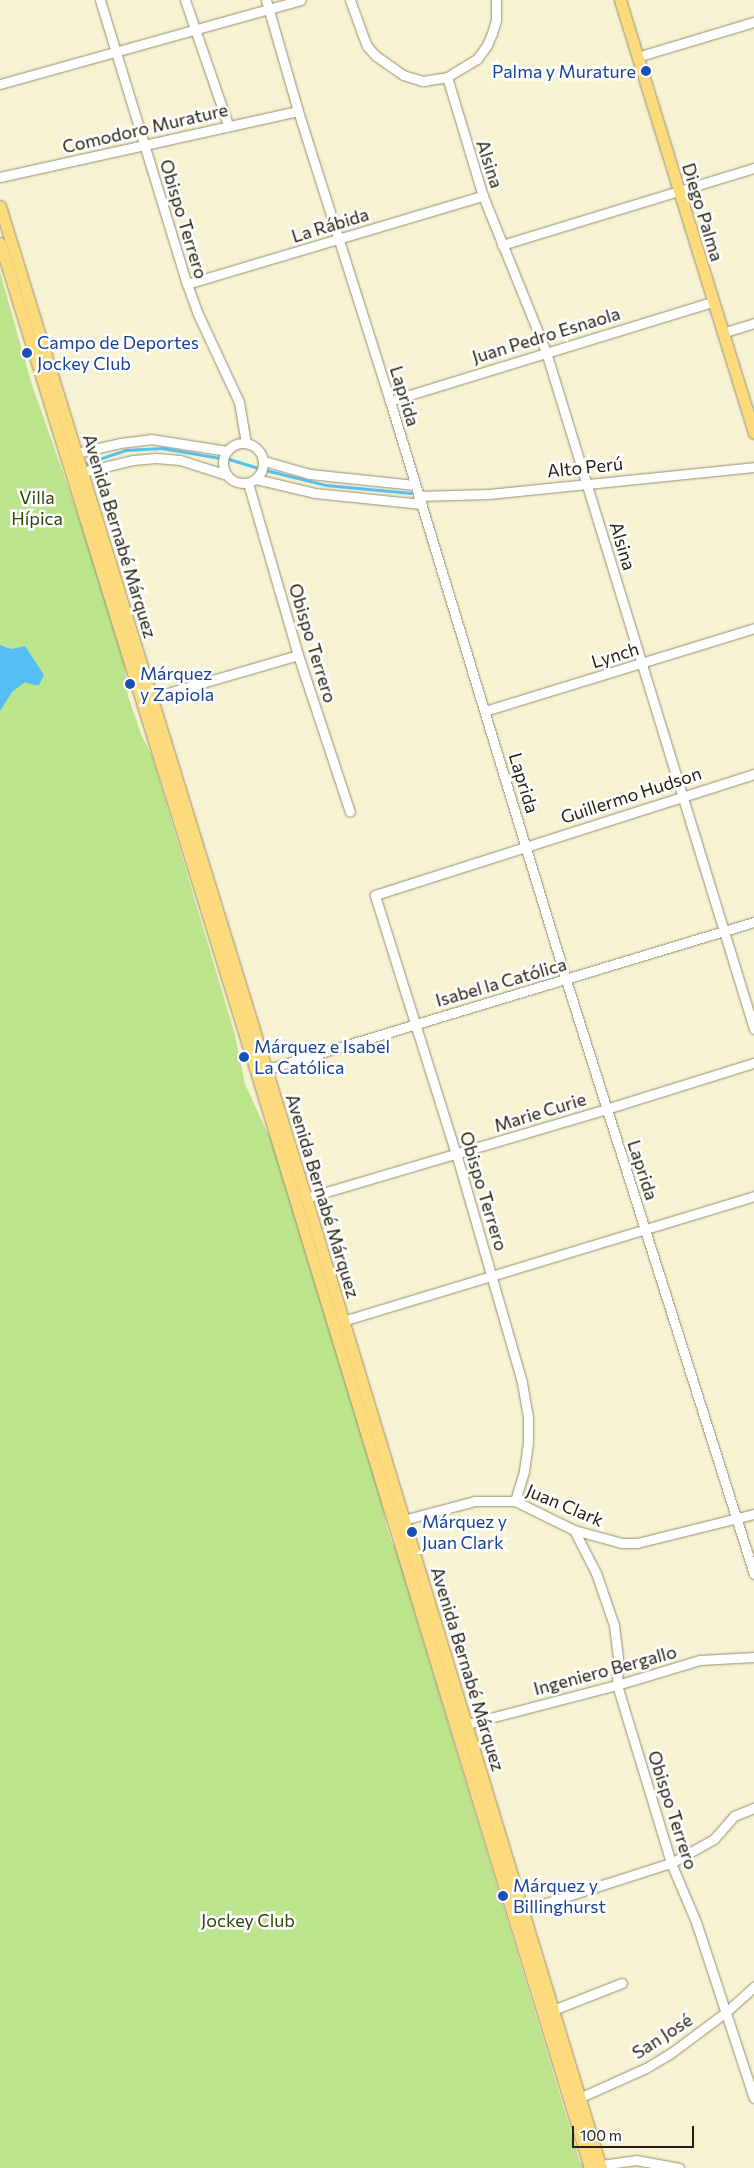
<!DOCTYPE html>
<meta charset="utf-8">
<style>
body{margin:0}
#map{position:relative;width:754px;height:2168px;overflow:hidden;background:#f7f2d2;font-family:Commissioner,sans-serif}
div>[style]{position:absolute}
.green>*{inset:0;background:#bbe48d}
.water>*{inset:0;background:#55bff4}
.stream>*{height:2.5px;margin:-1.25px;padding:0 1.25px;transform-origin:1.25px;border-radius:1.25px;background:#55bff4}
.roads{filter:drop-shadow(0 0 1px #938e71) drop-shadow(0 0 1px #938e71)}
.minor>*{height:9px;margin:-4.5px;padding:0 4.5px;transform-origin:4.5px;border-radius:4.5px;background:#fff}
.minor>.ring{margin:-4.5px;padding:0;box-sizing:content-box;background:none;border:9px solid #fff;border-radius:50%}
.major>*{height:11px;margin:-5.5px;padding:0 5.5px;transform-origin:5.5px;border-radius:5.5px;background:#fddb7c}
.dots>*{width:14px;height:14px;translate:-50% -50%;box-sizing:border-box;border:2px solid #fff;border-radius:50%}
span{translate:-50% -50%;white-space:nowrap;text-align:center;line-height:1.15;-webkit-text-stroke:5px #fff;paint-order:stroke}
.transit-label{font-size:18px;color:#164399}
.right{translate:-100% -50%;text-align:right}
.left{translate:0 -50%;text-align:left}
.street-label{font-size:18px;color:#232115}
.park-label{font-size:18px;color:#2d4605}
.scale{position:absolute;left:572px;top:2126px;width:122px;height:22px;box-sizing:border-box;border:2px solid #232115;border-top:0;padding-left:6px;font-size:15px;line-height:18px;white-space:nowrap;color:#232115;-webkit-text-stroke:4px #fff;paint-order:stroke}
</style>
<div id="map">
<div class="green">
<i style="clip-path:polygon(0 272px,32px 385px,84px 532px,124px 662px,128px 696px,141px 734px,152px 756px,235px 1035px,245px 1084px,268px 1134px,270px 1134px,380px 1493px,387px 1528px,393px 1546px,396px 1544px,407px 1574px,404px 1577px,580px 2162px,587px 2168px,0 2168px)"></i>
</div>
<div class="water">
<i style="clip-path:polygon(0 645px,11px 649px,25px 646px,44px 675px,39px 685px,34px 685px,25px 682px,12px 692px,0 711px)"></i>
</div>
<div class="stream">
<i style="left:229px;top:459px;width:30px;rotate:17deg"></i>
<i style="left:84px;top:464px;width:44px;rotate:-18.4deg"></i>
<i style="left:126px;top:450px;width:36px;rotate:-3deg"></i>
<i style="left:162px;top:448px;width:59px;rotate:9.8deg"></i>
<i style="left:265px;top:470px;width:63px;rotate:13.8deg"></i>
<i style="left:326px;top:485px;width:85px;rotate:5.4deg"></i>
</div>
<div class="roads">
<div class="minor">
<i style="left:100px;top:0;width:297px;rotate:73deg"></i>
<i style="left:187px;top:284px;width:30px;rotate:70deg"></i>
<i style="left:197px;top:312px;width:99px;rotate:65deg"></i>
<i style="left:239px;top:402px;width:42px;rotate:80.3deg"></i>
<i style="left:185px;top:0;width:132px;rotate:71deg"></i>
<i style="left:266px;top:0;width:116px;rotate:73.9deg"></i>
<i style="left:298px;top:111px;width:304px;rotate:72.4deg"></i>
<i style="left:390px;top:401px;width:605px;rotate:73.09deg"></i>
<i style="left:566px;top:980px;width:623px;rotate:72.44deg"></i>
<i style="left:350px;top:0;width:33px;rotate:70deg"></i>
<i style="left:361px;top:31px;width:16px;rotate:68deg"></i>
<i style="left:367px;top:46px;width:13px;rotate:48deg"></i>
<i style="left:376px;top:56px;width:33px;rotate:35deg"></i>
<i style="left:403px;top:75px;width:21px;rotate:17deg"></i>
<i style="left:423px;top:81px;width:24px;rotate:-9deg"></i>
<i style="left:447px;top:77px;width:35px;rotate:-31deg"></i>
<i style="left:477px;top:59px;width:17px;rotate:-54deg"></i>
<i style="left:487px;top:45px;width:13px;rotate:-67deg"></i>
<i style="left:492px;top:33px;width:14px;rotate:-73deg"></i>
<i style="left:496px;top:20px;width:20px;rotate:-90deg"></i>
<i style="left:637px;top:57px;width:122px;rotate:-16.7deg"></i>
<i style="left:447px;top:77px;width:124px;rotate:73.2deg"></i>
<i style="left:483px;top:196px;width:168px;rotate:68deg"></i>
<i style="left:546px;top:352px;width:708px;rotate:72.92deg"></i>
<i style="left:0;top:84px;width:312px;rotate:-15.6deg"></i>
<i style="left:0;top:177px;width:305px;rotate:-12.5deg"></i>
<i style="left:502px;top:245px;width:264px;rotate:-17deg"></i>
<i style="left:187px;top:284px;width:309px;rotate:-16.6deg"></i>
<i style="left:722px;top:333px;width:34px;rotate:-17deg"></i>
<i style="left:390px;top:401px;width:337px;rotate:-17.1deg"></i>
<i class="ring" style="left:223px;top:443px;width:31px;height:31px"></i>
<i style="left:76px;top:453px;width:45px;rotate:-12.8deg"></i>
<i style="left:120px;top:443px;width:31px;rotate:-7deg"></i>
<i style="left:151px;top:439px;width:77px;rotate:9deg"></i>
<i style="left:264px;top:461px;width:48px;rotate:15.8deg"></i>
<i style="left:310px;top:474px;width:105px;rotate:6deg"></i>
<i style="left:83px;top:472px;width:51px;rotate:-13.5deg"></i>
<i style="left:133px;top:460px;width:23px;rotate:-5deg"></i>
<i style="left:156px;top:458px;width:24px;rotate:5deg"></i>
<i style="left:180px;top:460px;width:49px;rotate:17.7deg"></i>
<i style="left:256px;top:479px;width:61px;rotate:13.3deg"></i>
<i style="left:315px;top:493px;width:107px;rotate:5.9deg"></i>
<i style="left:248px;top:483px;width:179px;rotate:73.8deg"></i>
<i style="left:298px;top:655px;width:165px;rotate:71.7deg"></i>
<i style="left:418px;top:496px;width:71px;rotate:-1.6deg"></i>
<i style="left:489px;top:494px;width:266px;rotate:-5.8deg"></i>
<i style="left:147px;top:699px;width:157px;rotate:-16.2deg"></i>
<i style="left:485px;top:711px;width:282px;rotate:-17.1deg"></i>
<i style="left:261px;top:1071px;width:515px;rotate:-16.82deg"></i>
<i style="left:306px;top:1198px;width:313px;rotate:-16.5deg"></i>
<i style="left:606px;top:1109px;width:155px;rotate:-17.3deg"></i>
<i style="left:343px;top:1321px;width:430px;rotate:-16.9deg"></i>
<i style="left:515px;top:1501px;width:31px;rotate:-73deg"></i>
<i style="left:524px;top:1471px;width:30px;rotate:-82deg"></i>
<i style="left:528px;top:1441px;width:24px;rotate:-90deg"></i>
<i style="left:528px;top:1417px;width:36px;rotate:-100deg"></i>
<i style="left:522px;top:1382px;width:237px;rotate:-106.1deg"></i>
<i style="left:456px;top:1154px;width:271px;rotate:-107.4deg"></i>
<i style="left:375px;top:895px;width:398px;rotate:-17.7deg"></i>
<i style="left:399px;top:1521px;width:79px;rotate:-14.7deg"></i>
<i style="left:475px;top:1501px;width:40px"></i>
<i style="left:515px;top:1501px;width:66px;rotate:26.2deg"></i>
<i style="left:574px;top:1530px;width:50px;rotate:15.2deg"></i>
<i style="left:622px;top:1543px;width:15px"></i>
<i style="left:637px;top:1543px;width:121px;rotate:-13.9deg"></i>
<i style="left:574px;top:1530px;width:48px;rotate:62.9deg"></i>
<i style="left:596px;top:1573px;width:55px;rotate:70.9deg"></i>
<i style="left:614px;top:1625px;width:32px;rotate:83deg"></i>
<i style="left:618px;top:1657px;width:28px;rotate:92deg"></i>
<i style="left:617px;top:1685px;width:186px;rotate:73.1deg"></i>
<i style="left:671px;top:1863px;width:64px;rotate:67deg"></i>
<i style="left:696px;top:1922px;width:185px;rotate:71.8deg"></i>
<i style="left:467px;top:1724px;width:155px;rotate:-14.6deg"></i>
<i style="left:617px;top:1685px;width:87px;rotate:-16.8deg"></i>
<i style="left:700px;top:1660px;width:54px;rotate:-3.2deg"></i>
<i style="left:518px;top:1912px;width:161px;rotate:-17.8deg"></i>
<i style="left:671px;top:1863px;width:49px;rotate:-29.2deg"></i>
<i style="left:714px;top:1839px;width:30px;rotate:-49deg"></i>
<i style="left:734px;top:1816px;width:22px;rotate:-22deg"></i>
<i style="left:553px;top:2010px;width:74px;rotate:-21.4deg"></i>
<i style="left:579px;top:2098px;width:73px;rotate:-24.1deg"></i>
<i style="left:646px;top:2068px;width:29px;rotate:-31deg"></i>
<i style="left:671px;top:2053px;width:69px;rotate:-36.7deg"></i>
<i style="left:726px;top:2012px;width:38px;rotate:-42deg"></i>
<i style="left:601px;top:2165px;width:35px;rotate:-8deg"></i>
<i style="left:636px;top:2160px;width:44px;rotate:10.5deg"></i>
</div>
<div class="major">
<i style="left:620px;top:0;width:453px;rotate:72.8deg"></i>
<i style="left:0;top:206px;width:1038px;rotate:72.86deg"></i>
<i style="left:306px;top:1198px;width:1014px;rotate:73.08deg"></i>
<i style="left:0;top:243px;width:850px;rotate:72.82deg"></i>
<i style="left:251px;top:1055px;width:1163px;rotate:73.06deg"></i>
</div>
</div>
<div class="dots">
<i style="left:646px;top:71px;background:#1a4fb4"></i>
<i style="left:27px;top:353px;background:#1a4fb4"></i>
<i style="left:130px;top:684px;background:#1a4fb4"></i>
<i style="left:244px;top:1057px;background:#1a4fb4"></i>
<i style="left:412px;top:1532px;background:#1a4fb4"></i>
<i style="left:503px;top:1896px;background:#1a4fb4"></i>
</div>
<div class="transit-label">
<span class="right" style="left:636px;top:71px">Palma y Murature</span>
<span class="left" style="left:37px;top:353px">Campo de Deportes<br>Jockey Club</span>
<span class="left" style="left:140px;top:684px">Márquez<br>y Zapiola</span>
<span class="left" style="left:254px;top:1057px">Márquez e Isabel<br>La Católica</span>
<span class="left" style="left:422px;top:1532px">Márquez y<br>Juan Clark</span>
<span class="left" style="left:513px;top:1896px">Márquez y<br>Billinghurst</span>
</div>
<div class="street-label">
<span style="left:145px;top:128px;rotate:-13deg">Comodoro Murature</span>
<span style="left:490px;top:164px;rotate:72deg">Alsina</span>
<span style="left:703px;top:212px;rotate:73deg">Diego Palma</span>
<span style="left:184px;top:219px;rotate:73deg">Obispo Terrero</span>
<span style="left:330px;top:225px;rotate:-17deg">La Rábida</span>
<span style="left:546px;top:335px;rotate:-17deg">Juan Pedro Esnaola</span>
<span style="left:405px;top:396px;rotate:73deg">Laprida</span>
<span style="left:585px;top:467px;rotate:-6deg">Alto Perú</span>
<span style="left:120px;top:536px;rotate:73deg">Avenida Bernabé Márquez</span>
<span style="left:623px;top:546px;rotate:73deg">Alsina</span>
<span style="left:313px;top:643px;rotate:73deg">Obispo Terrero</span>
<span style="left:615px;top:655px;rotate:-17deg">Lynch</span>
<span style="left:524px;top:783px;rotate:73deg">Laprida</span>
<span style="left:631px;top:795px;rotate:-18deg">Guillermo Hudson</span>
<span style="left:501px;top:982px;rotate:-16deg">Isabel la Católica</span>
<span style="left:540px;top:1112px;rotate:-17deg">Marie Curie</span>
<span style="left:643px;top:1170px;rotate:72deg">Laprida</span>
<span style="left:484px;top:1191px;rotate:73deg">Obispo Terrero</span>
<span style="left:323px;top:1196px;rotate:73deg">Avenida Bernabé Márquez</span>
<span style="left:565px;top:1505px;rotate:23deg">Juan Clark</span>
<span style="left:468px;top:1669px;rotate:73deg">Avenida Bernabé Márquez</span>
<span style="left:605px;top:1670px;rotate:-15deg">Ingeniero Bergallo</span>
<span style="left:673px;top:1810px;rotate:72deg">Obispo Terrero</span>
<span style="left:662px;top:2036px;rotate:-33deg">San José</span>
</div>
<div class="park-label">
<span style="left:37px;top:508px">Villa<br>Hípica</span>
<span style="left:248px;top:1920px">Jockey Club</span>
</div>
<div class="scale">100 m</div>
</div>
